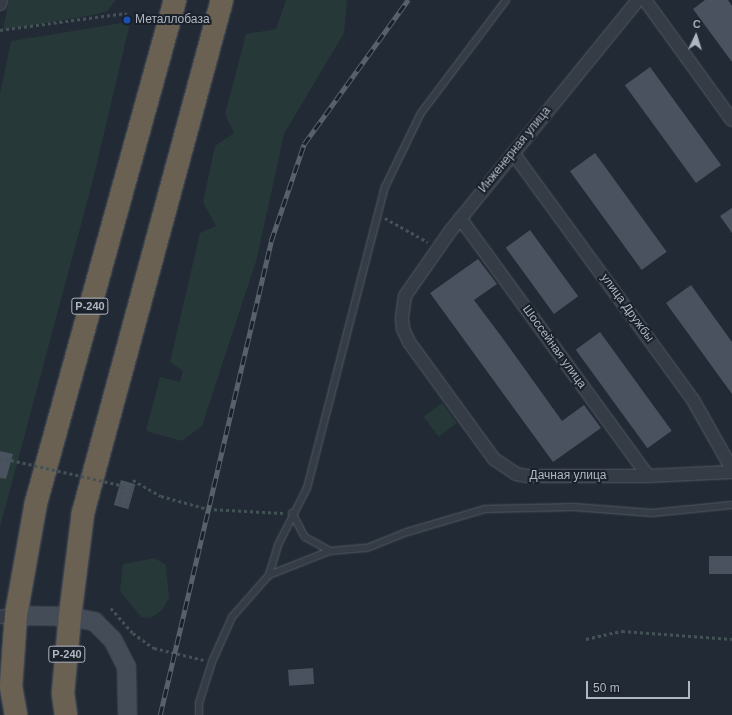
<!DOCTYPE html>
<meta charset="utf-8">
<style>
body{margin:0}
#map{position:relative;width:732px;height:715px;overflow:hidden;background:#222a35;font-family:Helvetica,sans-serif}
div>[style]{position:absolute}
.green>*{inset:0;background:#273838;transform-origin:0 0}
.building>*{inset:0;background:#49525e;transform-origin:0 0}
.path>*{height:2.5px;margin-top:-1.25px;transform-origin:0;background:repeating-linear-gradient(90deg,#435355 0 3px,transparent 0 6px)}
.roads{filter:drop-shadow(0 0 1px #535a63) drop-shadow(0 0 1px #535a63)}
.lane>*{height:6px;margin:-3px;padding:0 3px;transform-origin:3px;border-radius:3px;background:#353c45}
.street>*{height:12px;margin:-6px;padding:0 6px;transform-origin:6px;border-radius:6px;background:#353c45}
.secondary>*{height:17px;margin:-8.5px;padding:0 8.5px;transform-origin:8.5px;border-radius:8.5px;background:#444c58}
.highway>*{height:22px;margin:-11px;padding:0 11px;transform-origin:11px;border-radius:11px;background:#6b6153}
.rail>*{height:4.5px;margin-top:-2.25px;transform-origin:0;background:repeating-linear-gradient(90deg,#1b212a 0 9px,#58606c 0 18px);box-sizing:border-box;border-block:1px solid #58606c}
.path-bridge>*{height:2.5px;margin-top:-1.25px;transform-origin:0;background:repeating-linear-gradient(90deg,#435355 0 3px,transparent 0 6px)}
.dots>*{width:11px;height:11px;translate:-50% -50%;box-sizing:border-box;border:2px solid #1b212a;border-radius:50%}
span{translate:-50% -50%;white-space:nowrap;text-align:center;line-height:1.15;-webkit-text-stroke:4px #1b212a;paint-order:stroke}
.shield-label span{padding:1px 3px;background:#1b212a;border:1px solid;border-radius:3px;-webkit-text-stroke-width:0}
.shield-label{font-size:11px;color:#b0b7c2;font-weight:700}
.poi-label{font-size:12px;color:#b0b7c2}
.left{translate:0 -50%;text-align:left}
.street-label{font-size:12px;color:#b0b7c2}
.north{position:absolute;left:676px;top:16px;width:40px;height:40px;-webkit-text-stroke:3px #1b212a;paint-order:stroke;rotate:4deg;font-size:11px;font-weight:700;line-height:16px;text-align:center;color:#b0b7c2}
.north::after{content:'';display:block;margin:auto;width:14px;height:18px;background:#b0b7c2;clip-path:polygon(50% 0,100% 100%,50% 72%,0 100%)}
.scale{position:absolute;left:586px;top:681px;width:104px;height:18px;box-sizing:border-box;border:2px solid #b0b7c2;border-top:0;padding-left:5px;font-size:12px;line-height:14px;white-space:nowrap;color:#b0b7c2;-webkit-text-stroke:3px #1b212a;paint-order:stroke}
</style>
<div id="map">
<div class="green">
<i style="clip-path:polygon(9px 0,116px 0,107px 11px,93px 15px,3px 30px)"></i>
<i style="clip-path:polygon(286px 0,347px 0,344px 33px,284px 134px,257px 258px,202px 426px,182px 441px,146px 431px,160px 377px,180px 382px,183px 371px,170px 362px,200px 233px,216px 226px,203px 202px,215px 146px,234px 133px,225px 114px,246px 34px,276px 29px)"></i>
<i style="clip-path:polygon(122px 23px,130px 23px,92px 184px,0 527px,0 94px,11px 41px)"></i>
<i style="left:442px;top:403px;width:25px;height:23px;rotate:53deg"></i>
<i style="clip-path:polygon(155px 558px,166px 565px,169px 598px,162px 610px,151px 618px,141px 617px,120px 591px,123px 564px)"></i>
</div>
<div class="building">
<i style="clip-path:polygon(705px 0,728px 0,732px 6px,732px 62px,693px 9px)"></i>
<i style="left:650px;top:67px;width:121px;height:31px;rotate:54deg"></i>
<i style="left:595px;top:153px;width:122px;height:31px;rotate:54deg"></i>
<i style="clip-path:polygon(732px 208px,732px 233px,720px 216px)"></i>
<i style="left:530px;top:230px;width:82px;height:30px;rotate:54deg"></i>
<i style="clip-path:polygon(478px 259px,497px 284px,474px 300px,504px 340px,562px 421px,584px 405px,601px 428px,553px 462px,430px 293px)"></i>
<i style="clip-path:polygon(691px 285px,732px 342px,732px 394px,666px 303px)"></i>
<i style="left:600px;top:332px;width:122px;height:30px;rotate:54deg"></i>
<i style="clip-path:polygon(0 451px,13px 454px,6px 479px,0 478px)"></i>
<i style="left:121px;top:480px;width:15px;height:26px;rotate:16deg"></i>
<i style="left:732px;top:556px;width:18px;height:23px;rotate:90deg"></i>
<i style="left:313px;top:668px;width:16px;height:25px;rotate:86deg"></i>
</div>
<div class="path">
<i style="left:0;top:30px;width:127px;rotate:-7.7deg"></i>
<i style="left:126px;top:13px;width:7px;rotate:82deg"></i>
<i style="left:385px;top:218px;width:49px;rotate:29.2deg"></i>
<i style="left:0;top:459px;width:11px;rotate:5deg"></i>
<i style="left:133px;top:480px;width:32px;rotate:30deg"></i>
<i style="left:161px;top:496px;width:49px;rotate:15.5deg"></i>
<i style="left:208px;top:509px;width:75px;rotate:3.1deg"></i>
<i style="left:120px;top:485px;width:4px;rotate:14deg"></i>
<i style="left:124px;top:486px;width:18px;rotate:106deg"></i>
<i style="left:119px;top:503px;width:8px;rotate:14deg"></i>
<i style="left:127px;top:505px;width:23px;rotate:-75deg"></i>
<i style="left:111px;top:608px;width:33px;rotate:49deg"></i>
<i style="left:133px;top:633px;width:26px;rotate:36deg"></i>
<i style="left:154px;top:648px;width:51px;rotate:13.5deg"></i>
<i style="left:586px;top:639px;width:37px;rotate:-13deg"></i>
<i style="left:622px;top:631px;width:110px;rotate:4.2deg"></i>
</div>
<div class="roads">
<div class="lane">
<i style="left:292px;top:513px;width:27px;rotate:62deg"></i>
<i style="left:305px;top:537px;width:29px;rotate:29deg"></i>
<i style="left:269px;top:575px;width:34px;rotate:-73deg"></i>
<i style="left:279px;top:543px;width:62px;rotate:-63deg"></i>
<i style="left:307px;top:488px;width:311px;rotate:-75.5deg"></i>
<i style="left:385px;top:187px;width:82px;rotate:-64.1deg"></i>
<i style="left:421px;top:113px;width:141px;rotate:-53deg"></i>
<i style="left:199px;top:715px;width:12px;rotate:-90deg"></i>
<i style="left:199px;top:703px;width:43px;rotate:-72.4deg"></i>
<i style="left:212px;top:662px;width:49px;rotate:-66deg"></i>
<i style="left:232px;top:617px;width:56px;rotate:-48.6deg"></i>
<i style="left:269px;top:575px;width:66px;rotate:-21.5deg"></i>
<i style="left:330px;top:551px;width:37px;rotate:-5deg"></i>
<i style="left:367px;top:548px;width:43px;rotate:-21.8deg"></i>
<i style="left:407px;top:532px;width:81px;rotate:-16.4deg"></i>
<i style="left:485px;top:509px;width:89px;rotate:-1.3deg"></i>
<i style="left:574px;top:507px;width:78px;rotate:4.4deg"></i>
<i style="left:652px;top:513px;width:80px;rotate:-5.7deg"></i>
</div>
<div class="street">
<i style="left:638px;top:0;width:296px;rotate:129.1deg"></i>
<i style="left:451px;top:230px;width:80px;rotate:124.9deg"></i>
<i style="left:405px;top:296px;width:22px;rotate:98deg"></i>
<i style="left:402px;top:318px;width:11px;rotate:85deg"></i>
<i style="left:403px;top:329px;width:14px;rotate:65deg"></i>
<i style="left:409px;top:342px;width:145px;rotate:54deg"></i>
<i style="left:494px;top:459px;width:27px;rotate:34deg"></i>
<i style="left:516px;top:474px;width:10px;rotate:11deg"></i>
<i style="left:526px;top:476px;width:122px"></i>
<i style="left:648px;top:476px;width:84px;rotate:-2.7deg"></i>
<i style="left:645px;top:0;width:148px;rotate:54.1deg"></i>
<i style="left:0;top:4px;width:4px;rotate:-76deg"></i>
<i style="left:513px;top:153px;width:306px;rotate:53.9deg"></i>
<i style="left:693px;top:400px;width:79px;rotate:60.5deg"></i>
<i style="left:460px;top:218px;width:319px;rotate:53.9deg"></i>
<i style="left:0;top:617px;width:16px;rotate:-7deg"></i>
</div>
<div class="secondary">
<i style="left:16px;top:615px;width:54px;rotate:1.1deg"></i>
<i style="left:70px;top:616px;width:25px;rotate:12deg"></i>
<i style="left:94px;top:621px;width:25px;rotate:45deg"></i>
<i style="left:112px;top:639px;width:30px;rotate:63deg"></i>
<i style="left:126px;top:666px;width:49px;rotate:88.8deg"></i>
</div>
<div class="highway">
<i style="left:16px;top:715px;width:29px;rotate:-100deg"></i>
<i style="left:11px;top:686px;width:71px;rotate:-86deg"></i>
<i style="left:16px;top:615px;width:114px;rotate:-79.9deg"></i>
<i style="left:36px;top:503px;width:522px;rotate:-74.55deg"></i>
<i style="left:66px;top:715px;width:22px;rotate:-98deg"></i>
<i style="left:63px;top:693px;width:77px;rotate:-84.8deg"></i>
<i style="left:70px;top:616px;width:104px;rotate:-82.8deg"></i>
<i style="left:83px;top:513px;width:531px;rotate:-74.84deg"></i>
</div>
</div>
<div class="rail">
<i style="left:160px;top:715px;width:487px;rotate:-76.8deg"></i>
<i style="left:271px;top:241px;width:102px;rotate:-71.2deg"></i>
<i style="left:304px;top:144px;width:178px;rotate:-54.2deg"></i>
</div>
<div class="path-bridge">
<i style="left:11px;top:460px;width:112px;rotate:12.9deg"></i>
</div>
<div class="dots">
<i style="left:127px;top:20px;background:#1a4fb4"></i>
</div>
<div class="shield-label">
<span style="left:90px;top:306px">Р-240</span>
<span style="left:67px;top:654px">Р-240</span>
</div>
<div class="poi-label">
<span class="left" style="left:135px;top:20px">Металлобаза</span>
</div>
<div class="street-label">
<span style="left:515px;top:150px;rotate:-51deg">Инженерная улица</span>
<span style="left:627px;top:308px;rotate:54deg">улица Дружбы</span>
<span style="left:554px;top:347px;rotate:54deg">Шоссейная улица</span>
<span style="left:568px;top:476px">Дачная улица</span>
</div>
<div class="north">С</div>
<div class="scale">50 m</div>
</div>
